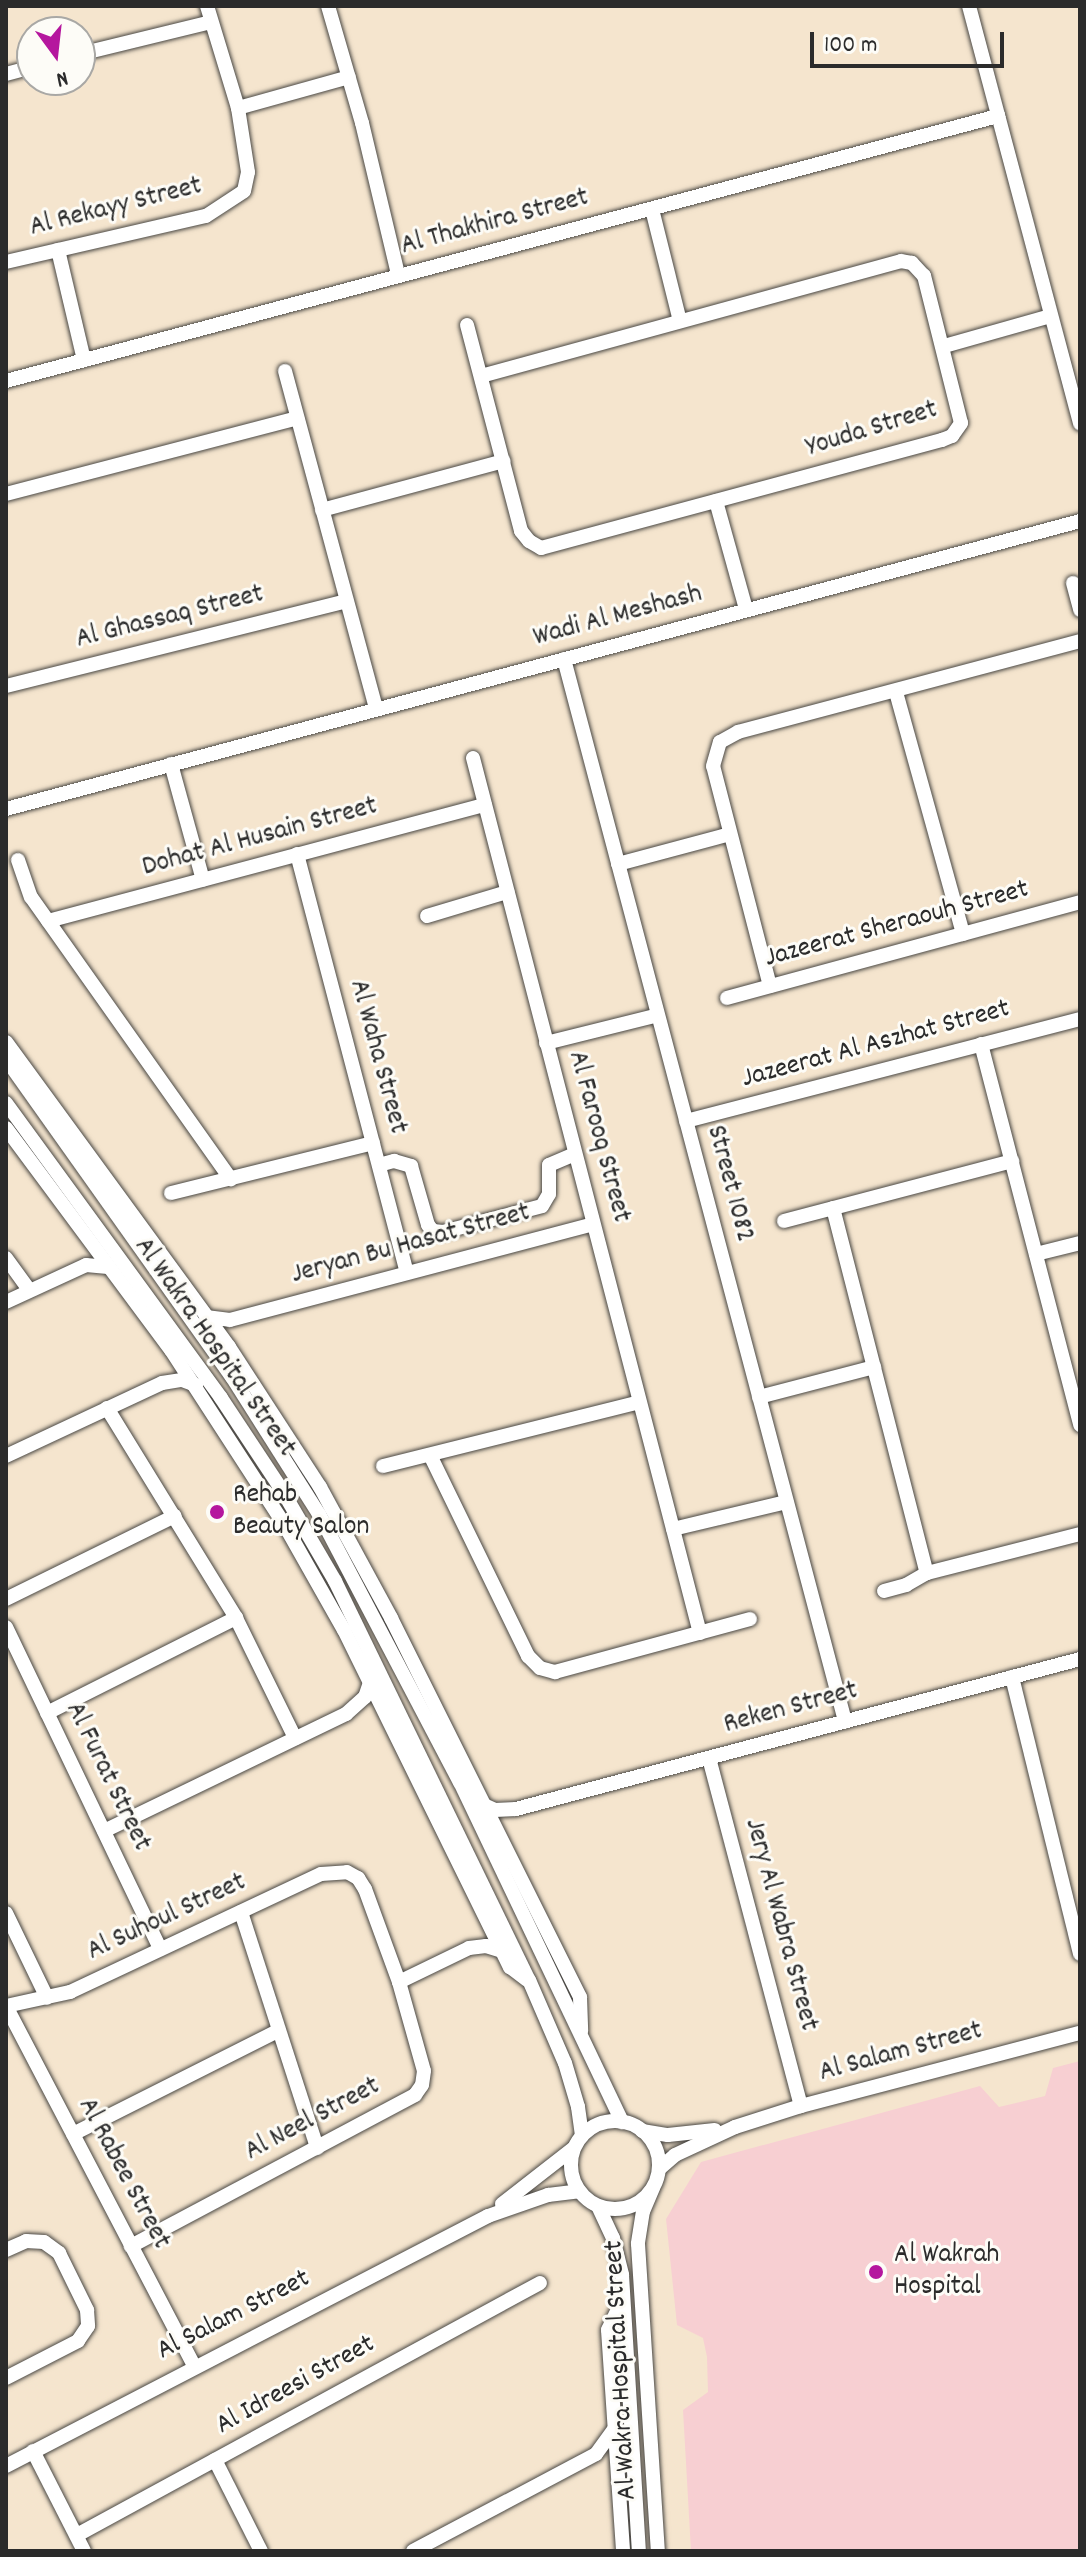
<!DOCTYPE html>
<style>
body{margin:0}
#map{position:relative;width:1086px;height:2557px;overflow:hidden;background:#f5e5ce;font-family:Dekko,sans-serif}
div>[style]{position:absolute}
.built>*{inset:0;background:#f7cfd2}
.roads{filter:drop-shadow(0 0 2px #494743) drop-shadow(0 0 2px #494743)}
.minor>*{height:14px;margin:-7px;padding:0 7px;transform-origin:7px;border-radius:7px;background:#fff}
.minor>.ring{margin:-7px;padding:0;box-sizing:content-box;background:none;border:14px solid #fff;border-radius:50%}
.dots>*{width:22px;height:22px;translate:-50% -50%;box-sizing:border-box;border:4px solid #fdfcf7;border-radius:50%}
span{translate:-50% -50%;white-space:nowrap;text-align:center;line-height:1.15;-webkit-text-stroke:6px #fdfcf7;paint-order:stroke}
.street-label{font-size:28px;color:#2b2b2b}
.poi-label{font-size:28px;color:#2b2b2b}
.left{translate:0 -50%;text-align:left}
.frame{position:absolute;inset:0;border:8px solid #2b2b2b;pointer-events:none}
.north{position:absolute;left:16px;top:16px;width:80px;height:80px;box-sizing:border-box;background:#fdfcf7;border:2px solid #a9a8a5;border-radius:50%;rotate:165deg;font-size:22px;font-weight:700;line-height:32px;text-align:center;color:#2b2b2b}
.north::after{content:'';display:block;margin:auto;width:28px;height:36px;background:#b5179e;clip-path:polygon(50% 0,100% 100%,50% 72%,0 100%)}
.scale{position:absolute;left:810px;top:32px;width:194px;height:36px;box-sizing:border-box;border:4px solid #2b2b2b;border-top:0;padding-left:10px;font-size:24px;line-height:28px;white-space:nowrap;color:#2b2b2b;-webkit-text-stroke:6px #fdfcf7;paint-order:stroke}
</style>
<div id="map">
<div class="built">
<i style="clip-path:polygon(1080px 2061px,1080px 2551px,691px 2551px,683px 2410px,708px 2392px,707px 2357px,703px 2338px,677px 2325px,666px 2219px,701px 2162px,980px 2086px,999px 2107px,1045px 2096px,1053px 2068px)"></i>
</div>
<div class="roads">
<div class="minor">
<i style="left:328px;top:6px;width:122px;rotate:73.8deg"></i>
<i style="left:362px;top:123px;width:155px;rotate:76.6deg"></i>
<i style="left:969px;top:6px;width:432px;rotate:75.1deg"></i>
<i style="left:80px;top:54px;width:135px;rotate:-13.7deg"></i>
<i style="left:6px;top:74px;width:27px;rotate:-15deg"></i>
<i style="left:238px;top:108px;width:115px;rotate:-15.6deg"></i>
<i style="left:652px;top:209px;width:115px;rotate:76deg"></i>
<i style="left:58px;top:250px;width:113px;rotate:76.7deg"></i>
<i style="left:6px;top:262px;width:205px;rotate:-13deg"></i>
<i style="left:206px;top:216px;width:45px;rotate:-33.3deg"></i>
<i style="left:244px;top:191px;width:19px;rotate:-78deg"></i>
<i style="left:248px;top:172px;width:65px;rotate:-98.9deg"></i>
<i style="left:238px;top:108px;width:107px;rotate:-106.9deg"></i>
<i style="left:467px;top:325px;width:213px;rotate:75.3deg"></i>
<i style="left:521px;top:531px;width:13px;rotate:51deg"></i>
<i style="left:529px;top:541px;width:14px;rotate:30deg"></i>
<i style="left:541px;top:548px;width:415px;rotate:-15.1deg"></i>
<i style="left:942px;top:440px;width:11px;rotate:-22deg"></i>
<i style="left:952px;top:436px;width:16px;rotate:-55deg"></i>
<i style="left:961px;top:423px;width:152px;rotate:-104.1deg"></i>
<i style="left:924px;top:276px;width:18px;rotate:-133deg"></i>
<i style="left:912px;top:263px;width:11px;rotate:-170deg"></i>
<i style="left:901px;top:261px;width:435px;rotate:164.7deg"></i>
<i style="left:944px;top:346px;width:111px;rotate:-15.7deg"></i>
<i style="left:285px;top:371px;width:350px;rotate:74.9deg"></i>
<i style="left:6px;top:381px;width:1027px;rotate:-14.96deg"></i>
<i style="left:6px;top:494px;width:301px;rotate:-14.6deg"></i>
<i style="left:716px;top:501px;width:112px;rotate:74.5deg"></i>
<i style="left:322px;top:510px;width:188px;rotate:-15.1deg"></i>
<i style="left:1073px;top:583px;width:28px;rotate:75deg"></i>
<i style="left:564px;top:659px;width:1099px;rotate:75.18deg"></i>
<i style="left:6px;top:686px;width:351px;rotate:-14deg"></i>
<i style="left:896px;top:692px;width:251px;rotate:74.5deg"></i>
<i style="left:473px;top:758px;width:904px;rotate:75.46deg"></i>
<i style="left:171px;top:764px;width:120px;rotate:74.6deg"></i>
<i style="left:6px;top:809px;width:1112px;rotate:-15.01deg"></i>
<i style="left:297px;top:854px;width:433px;rotate:75.3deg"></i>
<i style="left:18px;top:860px;width:39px;rotate:71deg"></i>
<i style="left:31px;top:897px;width:346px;rotate:54.7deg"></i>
<i style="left:618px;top:864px;width:116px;rotate:-15deg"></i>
<i style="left:427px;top:916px;width:84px;rotate:-16.7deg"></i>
<i style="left:48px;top:921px;width:452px;rotate:-14.9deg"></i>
<i style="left:770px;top:986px;width:227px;rotate:-104.5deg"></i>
<i style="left:713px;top:766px;width:25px;rotate:-74deg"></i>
<i style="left:720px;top:742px;width:21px;rotate:-29deg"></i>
<i style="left:738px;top:732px;width:354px;rotate:-14.9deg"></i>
<i style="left:727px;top:998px;width:366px;rotate:-15.2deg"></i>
<i style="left:6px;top:1042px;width:378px;rotate:53.8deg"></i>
<i style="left:229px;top:1347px;width:167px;rotate:57deg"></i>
<i style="left:320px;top:1487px;width:149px;rotate:61.5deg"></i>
<i style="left:391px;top:1618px;width:424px;rotate:63.5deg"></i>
<i style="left:580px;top:1997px;width:34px;rotate:88deg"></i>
<i style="left:546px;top:1043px;width:115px;rotate:-14deg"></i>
<i style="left:981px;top:1044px;width:394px;rotate:75.4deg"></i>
<i style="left:6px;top:1059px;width:390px;rotate:54.6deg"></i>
<i style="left:232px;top:1377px;width:162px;rotate:57.6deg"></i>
<i style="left:319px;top:1514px;width:303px;rotate:62.3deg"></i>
<i style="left:460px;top:1782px;width:377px;rotate:64.5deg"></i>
<i style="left:6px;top:1103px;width:365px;rotate:53.9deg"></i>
<i style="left:221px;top:1398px;width:110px;rotate:56.5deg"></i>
<i style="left:282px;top:1490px;width:105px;rotate:59.8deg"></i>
<i style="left:335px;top:1581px;width:444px;rotate:64.1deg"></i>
<i style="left:529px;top:1980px;width:90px;rotate:66.6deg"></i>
<i style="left:565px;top:2063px;width:46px;rotate:73.5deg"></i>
<i style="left:578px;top:2107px;width:29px;rotate:82deg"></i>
<i style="left:686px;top:1121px;width:407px;rotate:-14.5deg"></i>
<i style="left:6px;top:1128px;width:277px;rotate:53.4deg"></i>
<i style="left:171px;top:1350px;width:207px;rotate:57deg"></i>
<i style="left:284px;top:1524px;width:122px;rotate:60.5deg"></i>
<i style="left:344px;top:1630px;width:376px;rotate:63.8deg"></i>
<i style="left:510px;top:1967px;width:21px;rotate:37deg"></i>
<i style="left:379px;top:1165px;width:16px;rotate:-15deg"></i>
<i style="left:394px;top:1161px;width:18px;rotate:16deg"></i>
<i style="left:411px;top:1166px;width:61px;rotate:73.9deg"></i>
<i style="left:428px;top:1225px;width:8px;rotate:50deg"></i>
<i style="left:433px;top:1231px;width:10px;rotate:6deg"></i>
<i style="left:443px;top:1232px;width:102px;rotate:-14.7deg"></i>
<i style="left:542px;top:1206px;width:14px;rotate:-60deg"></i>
<i style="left:549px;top:1194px;width:29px;rotate:-90deg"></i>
<i style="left:549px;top:1165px;width:28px;rotate:-23deg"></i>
<i style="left:171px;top:1193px;width:208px;rotate:-13.9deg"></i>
<i style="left:833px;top:1208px;width:377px;rotate:75.6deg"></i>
<i style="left:784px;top:1221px;width:236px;rotate:-14.7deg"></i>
<i style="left:1036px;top:1254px;width:45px;rotate:-14deg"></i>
<i style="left:6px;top:1258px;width:39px;rotate:54deg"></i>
<i style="left:6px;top:1302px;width:88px;rotate:-24.8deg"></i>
<i style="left:86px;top:1265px;width:22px;rotate:5deg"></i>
<i style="left:206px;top:1317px;width:24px;rotate:7deg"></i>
<i style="left:230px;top:1320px;width:375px;rotate:-14.8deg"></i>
<i style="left:759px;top:1397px;width:119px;rotate:-14.6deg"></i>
<i style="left:107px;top:1408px;width:246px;rotate:58.4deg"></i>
<i style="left:236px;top:1618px;width:134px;rotate:63.8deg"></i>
<i style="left:430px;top:1455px;width:224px;rotate:64deg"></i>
<i style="left:528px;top:1656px;width:17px;rotate:45deg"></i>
<i style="left:540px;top:1668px;width:16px;rotate:15deg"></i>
<i style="left:555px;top:1672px;width:202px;rotate:-15.2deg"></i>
<i style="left:6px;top:1456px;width:172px;rotate:-25.1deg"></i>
<i style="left:162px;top:1383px;width:20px;rotate:-9deg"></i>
<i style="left:182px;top:1380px;width:15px;rotate:20deg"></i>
<i style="left:383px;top:1466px;width:264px;rotate:-14deg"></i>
<i style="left:673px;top:1529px;width:116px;rotate:-13.4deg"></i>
<i style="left:884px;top:1591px;width:23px;rotate:-15deg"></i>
<i style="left:906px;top:1585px;width:24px;rotate:-30deg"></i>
<i style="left:927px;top:1573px;width:158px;rotate:-14.3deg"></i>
<i style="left:6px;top:1599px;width:188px;rotate:-26.2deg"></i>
<i style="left:6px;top:1627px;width:357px;rotate:64.4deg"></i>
<i style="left:1012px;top:1677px;width:285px;rotate:76.2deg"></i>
<i style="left:47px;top:1713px;width:212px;rotate:-26.7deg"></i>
<i style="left:709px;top:1758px;width:360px;rotate:75.2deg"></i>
<i style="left:482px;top:1804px;width:14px;rotate:25deg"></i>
<i style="left:495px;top:1810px;width:21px;rotate:-3deg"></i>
<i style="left:516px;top:1809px;width:584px;rotate:-14.89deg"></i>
<i style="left:104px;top:1831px;width:269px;rotate:-25.8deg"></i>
<i style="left:346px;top:1714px;width:25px;rotate:-42deg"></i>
<i style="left:365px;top:1697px;width:18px;rotate:-71deg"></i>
<i style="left:241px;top:1912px;width:248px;rotate:72.1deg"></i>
<i style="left:6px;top:1913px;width:94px;rotate:64.2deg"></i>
<i style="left:399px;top:1982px;width:78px;rotate:-25.9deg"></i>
<i style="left:469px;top:1948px;width:17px;rotate:-7deg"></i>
<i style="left:486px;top:1946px;width:17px;rotate:17deg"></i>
<i style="left:6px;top:2006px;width:66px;rotate:-12.3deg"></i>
<i style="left:70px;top:1992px;width:277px;rotate:-25.2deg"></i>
<i style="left:321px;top:1874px;width:26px;rotate:-4deg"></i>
<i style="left:347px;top:1872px;width:13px;rotate:29deg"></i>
<i style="left:358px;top:1878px;width:13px;rotate:58deg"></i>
<i style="left:365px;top:1889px;width:99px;rotate:69.9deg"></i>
<i style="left:399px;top:1982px;width:92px;rotate:74.3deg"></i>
<i style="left:424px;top:2071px;width:14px;rotate:98deg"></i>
<i style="left:422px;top:2085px;width:12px;rotate:125deg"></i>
<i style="left:415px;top:2095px;width:322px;rotate:152deg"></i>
<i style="left:6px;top:2006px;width:406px;rotate:62.4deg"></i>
<i class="ring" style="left:571px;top:2121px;width:74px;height:74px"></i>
<i style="left:642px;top:2131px;width:26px;rotate:9deg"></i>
<i style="left:668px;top:2135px;width:47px;rotate:-6.1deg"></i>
<i style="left:73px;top:2134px;width:229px;rotate:-26.7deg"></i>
<i style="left:659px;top:2169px;width:21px;rotate:-41deg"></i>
<i style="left:675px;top:2155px;width:66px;rotate:-25deg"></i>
<i style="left:735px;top:2127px;width:69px;rotate:-17.7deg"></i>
<i style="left:801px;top:2106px;width:288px;rotate:-14.7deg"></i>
<i style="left:653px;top:2188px;width:25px;rotate:113deg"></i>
<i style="left:643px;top:2211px;width:33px;rotate:99deg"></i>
<i style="left:638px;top:2244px;width:308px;rotate:86.3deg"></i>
<i style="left:502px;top:2204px;width:91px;rotate:-37.9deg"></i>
<i style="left:598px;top:2206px;width:35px;rotate:65deg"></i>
<i style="left:613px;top:2238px;width:38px;rotate:76deg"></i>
<i style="left:622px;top:2275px;width:277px;rotate:86.5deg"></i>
<i style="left:6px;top:2250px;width:22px;rotate:-24deg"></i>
<i style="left:26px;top:2241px;width:18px;rotate:3deg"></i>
<i style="left:44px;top:2242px;width:19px;rotate:36deg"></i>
<i style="left:59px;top:2253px;width:64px;rotate:63.8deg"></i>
<i style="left:87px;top:2310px;width:16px;rotate:86deg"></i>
<i style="left:88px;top:2326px;width:18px;rotate:124deg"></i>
<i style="left:78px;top:2341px;width:81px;rotate:152.8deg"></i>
<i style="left:622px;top:2301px;width:32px;rotate:116deg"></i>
<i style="left:608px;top:2330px;width:222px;rotate:86.1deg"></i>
<i style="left:33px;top:2451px;width:112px;rotate:63deg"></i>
<i style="left:215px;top:2460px;width:102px;rotate:63.2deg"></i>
<i style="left:6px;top:2466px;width:543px;rotate:-27.41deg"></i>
<i style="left:488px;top:2216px;width:64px;rotate:-19.3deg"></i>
<i style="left:548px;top:2195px;width:31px;rotate:-7deg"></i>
<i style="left:77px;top:2535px;width:527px;rotate:-28.56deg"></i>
<i style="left:413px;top:2551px;width:207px;rotate:-27.9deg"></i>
<i style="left:596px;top:2454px;width:29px;rotate:-54deg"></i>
</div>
</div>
<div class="dots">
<i style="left:217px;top:1512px;background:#b5179e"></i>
<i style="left:876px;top:2272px;background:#b5179e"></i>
</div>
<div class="street-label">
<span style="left:116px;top:208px;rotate:-14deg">Al Rekayy Street</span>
<span style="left:495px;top:223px;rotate:-15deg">Al Thakhira Street</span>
<span style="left:872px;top:430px;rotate:-17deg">Youda Street</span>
<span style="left:618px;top:617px;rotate:-15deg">Wadi Al Meshash</span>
<span style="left:170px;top:618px;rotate:-14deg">Al Ghassaq Street</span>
<span style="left:260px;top:838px;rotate:-15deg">Dohat Al Husain Street</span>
<span style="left:897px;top:925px;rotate:-15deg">Jazeerat Sheraouh Street</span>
<span style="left:876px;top:1045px;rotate:-15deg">Jazeerat Al Aszhat Street</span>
<span style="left:377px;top:1057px;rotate:75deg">Al Waha Street</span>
<span style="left:598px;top:1137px;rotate:75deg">Al Farooq Street</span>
<span style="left:729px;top:1184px;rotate:75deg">Street 1082</span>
<span style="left:411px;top:1245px;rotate:-15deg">Jeryan Bu Hasat Street</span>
<span style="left:214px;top:1348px;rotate:55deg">Al Wakra Hospital Street</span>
<span style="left:791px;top:1709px;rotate:-15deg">Reken Street</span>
<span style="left:107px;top:1777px;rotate:64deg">Al Furat Street</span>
<span style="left:167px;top:1918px;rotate:-25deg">Al Suhoul Street</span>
<span style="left:780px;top:1925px;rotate:75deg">Jery Al Wabra Street</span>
<span style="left:901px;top:2053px;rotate:-15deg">Al Salam Street</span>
<span style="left:313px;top:2120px;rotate:-28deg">Al Neel Street</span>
<span style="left:123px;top:2174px;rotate:62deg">Al Rabee Street</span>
<span style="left:234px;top:2316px;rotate:-27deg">Al Salam Street</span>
<span style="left:622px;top:2370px;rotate:-93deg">Al Wakra Hospital Street</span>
<span style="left:296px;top:2386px;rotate:-29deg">Al Idreesi Street</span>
</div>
<div class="poi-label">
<span class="left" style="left:233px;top:1512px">Rehab<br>Beauty Salon</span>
<span class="left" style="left:894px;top:2272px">Al Wakrah<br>Hospital</span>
</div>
<div class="frame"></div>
<div class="north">N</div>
<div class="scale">100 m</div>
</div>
